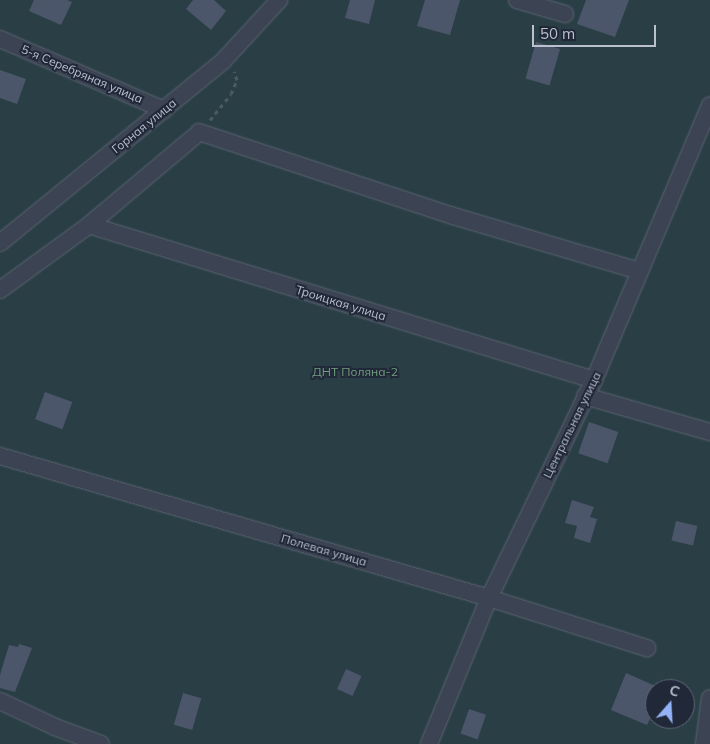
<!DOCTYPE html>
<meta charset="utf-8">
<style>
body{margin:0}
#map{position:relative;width:710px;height:744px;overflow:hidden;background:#283244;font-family:Mulish,sans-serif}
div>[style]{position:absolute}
.green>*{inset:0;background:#2a3f45}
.building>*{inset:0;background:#4c566a;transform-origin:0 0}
.path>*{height:3px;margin-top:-1.5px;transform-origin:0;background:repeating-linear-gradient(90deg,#485c61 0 4px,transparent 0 8px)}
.roads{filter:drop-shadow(0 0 1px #5b6271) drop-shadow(0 0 1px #5b6271)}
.minor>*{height:16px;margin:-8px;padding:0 8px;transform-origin:8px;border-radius:8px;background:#3c4453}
span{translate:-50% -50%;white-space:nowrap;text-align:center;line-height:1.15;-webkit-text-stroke:4px #212939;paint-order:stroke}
.street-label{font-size:12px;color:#bac0cd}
.park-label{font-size:12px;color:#719d7f}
.north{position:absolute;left:645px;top:679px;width:50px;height:50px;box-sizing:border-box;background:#212939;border:1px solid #5e6574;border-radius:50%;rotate:19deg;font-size:14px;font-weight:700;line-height:20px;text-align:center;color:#bac0cd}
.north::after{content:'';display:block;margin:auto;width:18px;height:22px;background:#94b3f7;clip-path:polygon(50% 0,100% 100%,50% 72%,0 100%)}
.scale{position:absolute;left:532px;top:25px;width:124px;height:22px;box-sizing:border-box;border:2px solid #bac0cd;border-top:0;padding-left:6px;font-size:15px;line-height:18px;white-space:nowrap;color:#bac0cd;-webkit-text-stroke:4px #212939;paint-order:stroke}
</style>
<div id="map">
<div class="green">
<i style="clip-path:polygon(evenodd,0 0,710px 0,710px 698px,704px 744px,0 744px,0 0,655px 689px,685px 689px,685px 719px,655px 719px,655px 689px)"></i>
</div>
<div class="building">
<i style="clip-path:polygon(34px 0,67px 0,72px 2px,61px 25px,29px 11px)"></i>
<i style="clip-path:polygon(193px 0,214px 0,226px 11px,211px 30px,186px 9px)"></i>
<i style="clip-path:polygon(350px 0,375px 0,369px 24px,345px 18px)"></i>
<i style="clip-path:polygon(425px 0,460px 0,450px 35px,417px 26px)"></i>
<i style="clip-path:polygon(586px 0,629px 0,615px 37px,577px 24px)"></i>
<i style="left:536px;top:42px;width:25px;height:38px;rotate:16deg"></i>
<i style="clip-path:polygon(0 70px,26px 79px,17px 104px,0 98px)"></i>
<i style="left:45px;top:392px;width:29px;height:29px;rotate:20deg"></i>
<i style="left:589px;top:422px;width:31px;height:33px;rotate:19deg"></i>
<i style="clip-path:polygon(572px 500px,594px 507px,590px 517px,597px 519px,590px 543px,574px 538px,577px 526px,565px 523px)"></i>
<i style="left:676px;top:521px;width:22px;height:20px;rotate:13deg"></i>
<i style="clip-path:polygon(19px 644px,32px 648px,15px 692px,0 688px,0 675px,9px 645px,18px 647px)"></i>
<i style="left:346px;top:669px;width:17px;height:22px;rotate:24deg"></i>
<i style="clip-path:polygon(626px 673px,662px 689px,655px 689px,655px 708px,647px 725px,611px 710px)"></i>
<i style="left:183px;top:693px;width:19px;height:33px;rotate:16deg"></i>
<i style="left:469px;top:709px;width:18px;height:26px;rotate:19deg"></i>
</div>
<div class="path">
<i style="left:210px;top:120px;width:33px;rotate:-51deg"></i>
<i style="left:231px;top:94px;width:15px;rotate:-67deg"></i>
<i style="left:237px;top:80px;width:9px;rotate:-108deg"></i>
</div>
<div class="roads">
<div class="minor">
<i style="left:517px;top:0;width:50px;rotate:16.3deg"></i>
<i style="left:0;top:39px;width:179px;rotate:23.4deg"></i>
<i style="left:199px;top:132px;width:264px;rotate:18.3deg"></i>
<i style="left:450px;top:215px;width:197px;rotate:16.5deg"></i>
<i style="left:89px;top:225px;width:528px;rotate:17.06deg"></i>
<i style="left:0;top:243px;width:288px;rotate:-39.2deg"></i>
<i style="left:223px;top:61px;width:83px;rotate:-47.4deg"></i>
<i style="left:0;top:290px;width:110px;rotate:-36.1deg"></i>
<i style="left:89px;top:225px;width:137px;rotate:-40deg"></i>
<i style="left:585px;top:396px;width:130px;rotate:16.1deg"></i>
<i style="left:0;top:456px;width:509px;rotate:16.19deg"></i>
<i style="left:489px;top:598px;width:166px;rotate:17.6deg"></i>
<i style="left:0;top:701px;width:61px;rotate:25.3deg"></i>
<i style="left:55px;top:727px;width:49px;rotate:20.3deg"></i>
<i style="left:429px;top:744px;width:158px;rotate:-67.7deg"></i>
<i style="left:489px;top:598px;width:242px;rotate:-64.3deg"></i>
<i style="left:594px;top:380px;width:298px;rotate:-67.1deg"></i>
<i style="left:704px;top:744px;width:46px;rotate:-82.6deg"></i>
</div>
</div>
<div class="street-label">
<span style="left:82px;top:74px;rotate:23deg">5-я Серебряная улица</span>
<span style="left:144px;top:126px;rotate:-39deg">Горная улица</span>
<span style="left:341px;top:303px;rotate:17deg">Троицкая улица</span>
<span style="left:572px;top:425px;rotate:-64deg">Центральная улица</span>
<span style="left:324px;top:550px;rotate:16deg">Полевая улица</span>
</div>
<div class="park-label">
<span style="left:355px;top:372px">ДНТ Поляна-2</span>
</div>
<div class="north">С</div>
<div class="scale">50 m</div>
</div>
